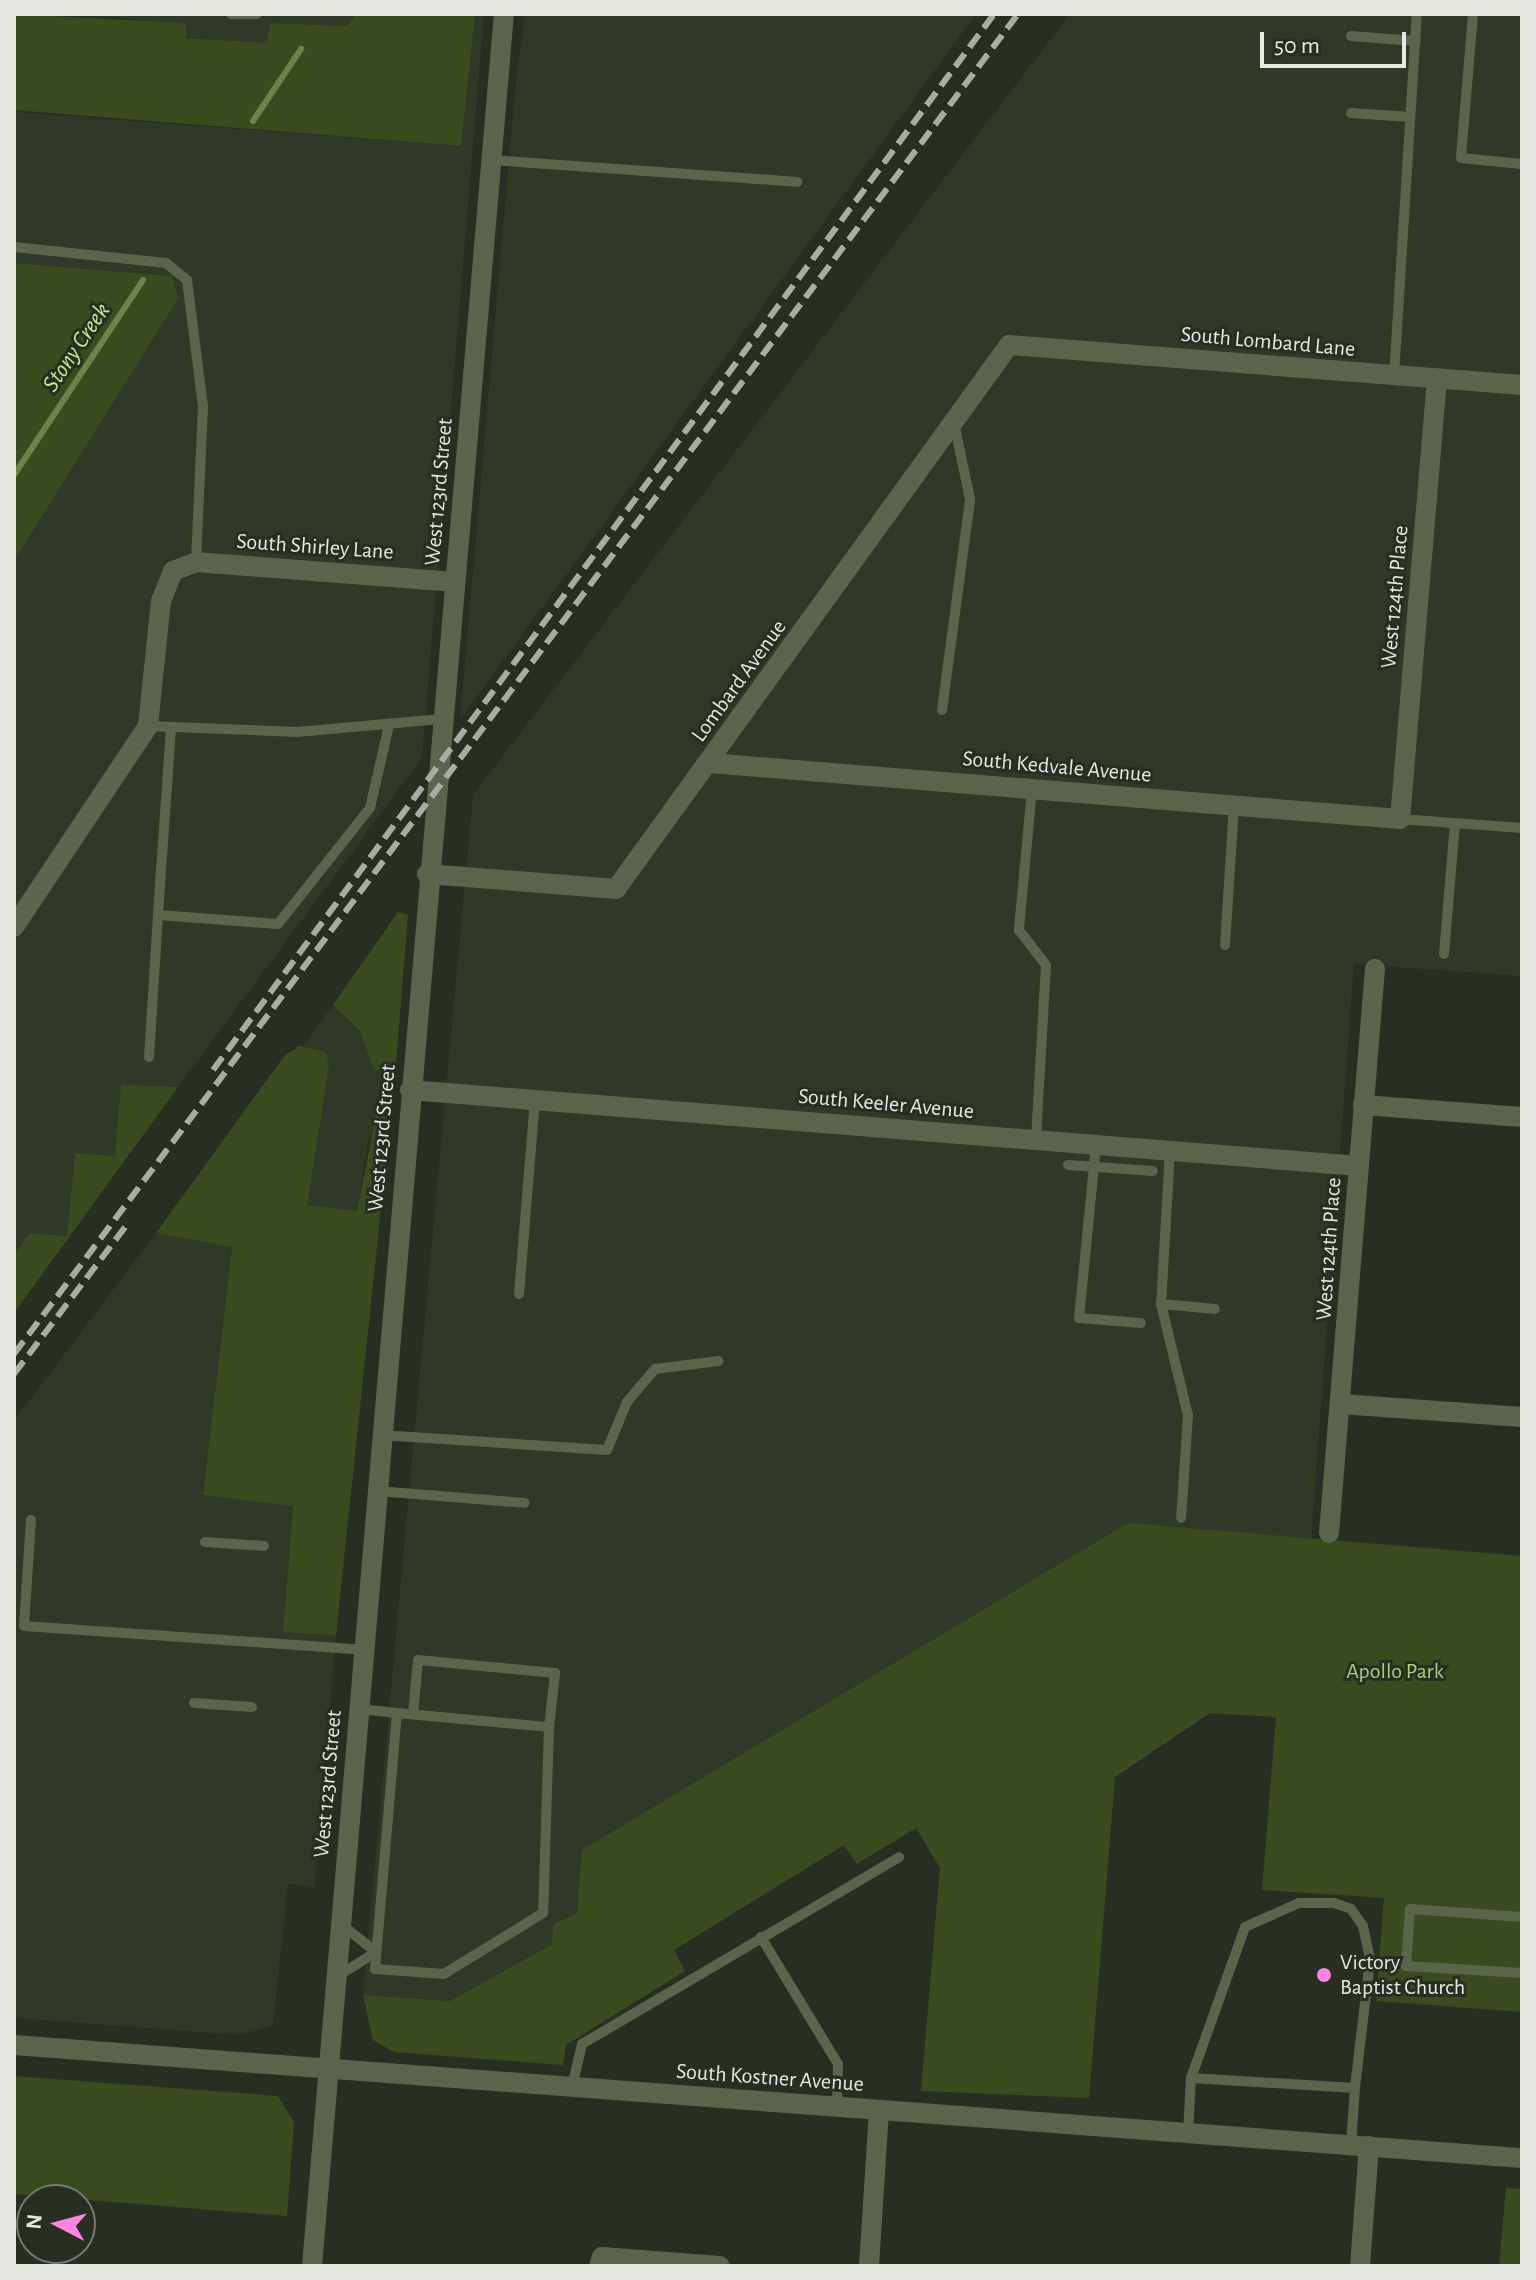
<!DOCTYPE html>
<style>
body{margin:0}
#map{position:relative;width:1536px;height:2280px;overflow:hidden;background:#292e23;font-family:"Alegreya Sans",sans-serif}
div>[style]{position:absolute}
.built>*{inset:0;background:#303828}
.green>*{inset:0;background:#3a4b20}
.stream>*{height:6px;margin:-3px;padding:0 3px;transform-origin:3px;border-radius:3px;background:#6b8449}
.service>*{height:10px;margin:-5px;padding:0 5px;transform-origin:5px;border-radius:5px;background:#5a654c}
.minor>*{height:20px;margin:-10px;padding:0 10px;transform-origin:10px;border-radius:10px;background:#5a654c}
.tertiary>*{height:20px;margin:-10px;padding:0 10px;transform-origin:10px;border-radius:10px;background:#5a654c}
.rail>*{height:6px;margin-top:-3px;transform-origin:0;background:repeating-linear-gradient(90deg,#a8aca4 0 16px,transparent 0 24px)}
.dots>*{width:22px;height:22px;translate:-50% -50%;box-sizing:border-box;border:4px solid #292e23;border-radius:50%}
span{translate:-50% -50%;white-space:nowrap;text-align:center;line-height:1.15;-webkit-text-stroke:6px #292e23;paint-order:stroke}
.street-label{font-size:22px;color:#e6e9e2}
.park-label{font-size:22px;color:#aacf79}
.poi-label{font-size:22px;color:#e6e9e2}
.left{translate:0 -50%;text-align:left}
.water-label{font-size:24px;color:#c5eb94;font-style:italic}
.frame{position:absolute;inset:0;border:16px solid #e6e9e2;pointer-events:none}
.north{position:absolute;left:16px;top:2184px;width:80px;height:80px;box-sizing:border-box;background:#292e23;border:2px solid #75796f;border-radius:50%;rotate:276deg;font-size:22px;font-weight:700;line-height:32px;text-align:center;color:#e6e9e2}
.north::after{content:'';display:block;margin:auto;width:28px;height:36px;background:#fe85df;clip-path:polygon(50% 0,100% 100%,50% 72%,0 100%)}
.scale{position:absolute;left:1260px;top:32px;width:146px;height:36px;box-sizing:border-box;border:4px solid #e6e9e2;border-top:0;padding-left:10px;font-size:24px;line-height:28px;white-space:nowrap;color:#e6e9e2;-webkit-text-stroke:6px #292e23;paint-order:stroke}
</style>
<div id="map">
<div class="built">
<i style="clip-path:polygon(73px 14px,356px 14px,347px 26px,270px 23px,267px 43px,186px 38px,186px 24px)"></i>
<i style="clip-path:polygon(475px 14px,484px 14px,422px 758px,178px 1087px,122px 1086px,115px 1157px,75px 1153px,67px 1236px,30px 1233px,14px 1254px,14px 561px,178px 299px,171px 276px,14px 263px,14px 112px,460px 146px)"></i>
<i style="clip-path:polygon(525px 14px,976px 14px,460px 720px,516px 80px)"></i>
<i style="clip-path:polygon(1070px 14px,1522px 14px,1522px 976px,1354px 964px,1311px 1540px,1218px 1532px,877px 1763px,480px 1985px,450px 2001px,363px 1995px,473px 795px)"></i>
<i style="clip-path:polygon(333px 1005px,360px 1031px,383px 1074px,395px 1075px,392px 1104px,368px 1140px,357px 1212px,306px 1205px,329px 1066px,303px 1046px)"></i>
<i style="clip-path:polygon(156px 1233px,232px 1246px,203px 1495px,293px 1505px,283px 1631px,336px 1635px,314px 1887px,288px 1884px,273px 2025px,241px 2035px,14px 2018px,14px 1421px)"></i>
</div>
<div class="green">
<i style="clip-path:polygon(14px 14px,186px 23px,186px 38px,267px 43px,270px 23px,347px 26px,356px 14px,475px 14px,461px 146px,14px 110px)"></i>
<i style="clip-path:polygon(14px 263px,172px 276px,178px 299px,14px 561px)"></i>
<i style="clip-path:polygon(398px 912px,408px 915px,395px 1075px,374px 1069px,360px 1031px,333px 1005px)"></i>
<i style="clip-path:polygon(299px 1046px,326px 1052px,329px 1066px,307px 1205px,357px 1211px,376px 1115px,392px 1104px,336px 1635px,283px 1632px,293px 1506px,203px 1495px,232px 1247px,156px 1233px,285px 1055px)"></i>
<i style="clip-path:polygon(121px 1085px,178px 1087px,14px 1313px,14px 1254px,30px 1233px,67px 1236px,75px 1153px,115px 1156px)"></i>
<i style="clip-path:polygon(1128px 1523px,1522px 1556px,1522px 2012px,1376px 2001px,1384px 1898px,1262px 1890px,1276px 1717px,1210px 1713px,1115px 1777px,1089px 2098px,921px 2091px,940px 1868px,916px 1828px,857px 1864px,844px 1845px,674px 1950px,685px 1971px,566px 2045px,563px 2065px,394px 2052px,373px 2040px,363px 1995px,450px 2001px,551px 1945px,554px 1924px,577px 1914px,582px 1850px)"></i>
<i style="clip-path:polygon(14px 2076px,278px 2096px,294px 2122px,287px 2216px,14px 2194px)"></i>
<i style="clip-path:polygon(1506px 2188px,1522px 2189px,1522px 2266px,1499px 2266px)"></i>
</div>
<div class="stream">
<i style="left:253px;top:121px;width:87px;rotate:-56.3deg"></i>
<i style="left:14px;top:475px;width:234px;rotate:-56.5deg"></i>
</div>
<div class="service">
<i style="left:231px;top:14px;width:26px"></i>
<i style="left:1473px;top:14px;width:144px;rotate:94.8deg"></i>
<i style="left:1461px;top:158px;width:61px;rotate:5.6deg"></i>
<i style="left:1351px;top:36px;width:65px;rotate:4.4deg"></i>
<i style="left:1351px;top:113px;width:59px;rotate:3.9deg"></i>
<i style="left:492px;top:160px;width:306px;rotate:4.1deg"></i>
<i style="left:14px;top:247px;width:153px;rotate:6deg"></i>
<i style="left:166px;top:263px;width:27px;rotate:39deg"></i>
<i style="left:187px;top:280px;width:128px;rotate:82.8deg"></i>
<i style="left:203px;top:407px;width:155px;rotate:92.6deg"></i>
<i style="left:1394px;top:376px;width:363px;rotate:-86.4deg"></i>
<i style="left:942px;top:710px;width:213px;rotate:-82.4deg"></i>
<i style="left:970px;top:499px;width:78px;rotate:-101.9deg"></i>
<i style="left:148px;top:726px;width:149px;rotate:2.3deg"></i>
<i style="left:297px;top:732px;width:144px;rotate:-5.2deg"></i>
<i style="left:171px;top:728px;width:187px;rotate:94deg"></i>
<i style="left:158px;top:915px;width:120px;rotate:4.3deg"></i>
<i style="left:278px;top:924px;width:148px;rotate:-51.6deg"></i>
<i style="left:370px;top:808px;width:85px;rotate:-77.1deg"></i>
<i style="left:1032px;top:789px;width:142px;rotate:95.3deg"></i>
<i style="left:1019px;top:930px;width:44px;rotate:52.4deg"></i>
<i style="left:1046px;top:965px;width:175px;rotate:93.3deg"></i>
<i style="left:1400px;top:819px;width:122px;rotate:4.2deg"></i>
<i style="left:1225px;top:945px;width:140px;rotate:-86.3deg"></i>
<i style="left:1444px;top:954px;width:131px;rotate:-85.2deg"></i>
<i style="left:149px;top:1057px;width:142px;rotate:-86.4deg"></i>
<i style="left:1096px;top:1145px;width:174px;rotate:95.6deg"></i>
<i style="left:1079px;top:1318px;width:62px;rotate:4.6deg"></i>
<i style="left:1170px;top:1150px;width:154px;rotate:93.3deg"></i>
<i style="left:1161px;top:1304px;width:115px;rotate:76.4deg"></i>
<i style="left:1188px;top:1416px;width:102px;rotate:93.9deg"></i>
<i style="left:1068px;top:1165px;width:85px;rotate:4deg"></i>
<i style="left:519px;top:1294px;width:195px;rotate:-85.3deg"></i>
<i style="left:1161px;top:1304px;width:54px;rotate:5.3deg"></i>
<i style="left:381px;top:1435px;width:226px;rotate:3.8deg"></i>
<i style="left:607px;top:1450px;width:52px;rotate:-67.4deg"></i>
<i style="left:627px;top:1402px;width:43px;rotate:-49.7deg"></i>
<i style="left:655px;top:1369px;width:64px;rotate:-7.2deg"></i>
<i style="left:377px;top:1491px;width:148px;rotate:4.6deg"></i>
<i style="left:31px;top:1520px;width:106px;rotate:93.8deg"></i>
<i style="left:24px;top:1626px;width:340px;rotate:4deg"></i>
<i style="left:205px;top:1542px;width:59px;rotate:3.9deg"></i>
<i style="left:194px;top:1703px;width:58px;rotate:3.9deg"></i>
<i style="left:359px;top:1709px;width:38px;rotate:6deg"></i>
<i style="left:397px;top:1713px;width:153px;rotate:5.3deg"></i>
<i style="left:549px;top:1727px;width:186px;rotate:91.8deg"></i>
<i style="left:543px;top:1913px;width:116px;rotate:148.4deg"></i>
<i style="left:444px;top:1974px;width:69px;rotate:-175.9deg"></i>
<i style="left:375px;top:1969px;width:257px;rotate:-85.1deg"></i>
<i style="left:413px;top:1714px;width:54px;rotate:-84.7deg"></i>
<i style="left:418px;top:1660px;width:138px;rotate:5.4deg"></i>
<i style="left:555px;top:1673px;width:54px;rotate:96.3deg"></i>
<i style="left:1522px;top:1917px;width:112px;rotate:-175.9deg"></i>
<i style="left:1410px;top:1909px;width:57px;rotate:94deg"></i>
<i style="left:1406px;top:1966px;width:116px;rotate:3.5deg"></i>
<i style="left:761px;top:1937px;width:149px;rotate:58.8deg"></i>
<i style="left:838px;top:2064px;width:43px;rotate:91.3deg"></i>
<i style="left:338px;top:1976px;width:45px;rotate:-32.3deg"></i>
<i style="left:376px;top:1952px;width:43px;rotate:-141.5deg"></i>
<i style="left:1191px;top:2078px;width:160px;rotate:-70.3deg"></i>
<i style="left:1245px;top:1927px;width:59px;rotate:-24deg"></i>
<i style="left:1299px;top:1903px;width:35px"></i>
<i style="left:1334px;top:1903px;width:18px;rotate:19deg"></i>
<i style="left:1351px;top:1909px;width:21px;rotate:55deg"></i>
<i style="left:1363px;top:1926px;width:35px;rotate:78deg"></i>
<i style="left:1370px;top:1960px;width:129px;rotate:96.7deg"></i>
<i style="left:572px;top:2087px;width:44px;rotate:-76.9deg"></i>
<i style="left:582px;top:2044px;width:368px;rotate:-30.5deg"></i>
<i style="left:1188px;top:2133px;width:55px;rotate:-86.9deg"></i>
<i style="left:1191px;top:2078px;width:164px;rotate:3.5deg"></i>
<i style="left:1355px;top:2088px;width:57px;rotate:94deg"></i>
</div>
<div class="minor">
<i style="left:709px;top:763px;width:693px;rotate:4.63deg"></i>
<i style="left:1400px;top:819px;width:442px;rotate:-85.2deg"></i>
<i style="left:427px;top:874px;width:190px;rotate:4.5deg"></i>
<i style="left:616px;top:889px;width:671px;rotate:-54.15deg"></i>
<i style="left:1009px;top:345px;width:515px;rotate:4.46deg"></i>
<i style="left:14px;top:927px;width:242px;rotate:-56.3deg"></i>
<i style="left:148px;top:726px;width:126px;rotate:-84.1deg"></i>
<i style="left:161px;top:601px;width:32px;rotate:-68deg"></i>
<i style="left:173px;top:571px;width:25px;rotate:-21deg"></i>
<i style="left:196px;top:562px;width:260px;rotate:4.4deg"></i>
<i style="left:410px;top:1090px;width:952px;rotate:4.58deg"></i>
<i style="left:1363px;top:1105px;width:159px;rotate:4.3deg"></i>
<i style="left:1341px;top:1404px;width:181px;rotate:4.1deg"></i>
<i style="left:1329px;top:1533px;width:566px;rotate:-85.34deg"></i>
<i style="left:14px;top:2045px;width:1512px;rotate:4.29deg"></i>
<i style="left:599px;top:2266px;width:9px;rotate:-72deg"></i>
<i style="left:602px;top:2257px;width:118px;rotate:4.4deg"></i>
<i style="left:869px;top:2266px;width:156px;rotate:-86.3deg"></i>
<i style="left:1360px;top:2266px;width:120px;rotate:-85.7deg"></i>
</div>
<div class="tertiary">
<i style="left:312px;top:2266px;width:2260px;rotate:-85.13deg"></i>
</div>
<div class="rail">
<i style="left:213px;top:1070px;width:1313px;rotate:-53.51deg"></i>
<i style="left:14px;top:1354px;width:1674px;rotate:-53.16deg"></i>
<i style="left:14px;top:1374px;width:186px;rotate:-52.9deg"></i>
</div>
<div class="dots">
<i style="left:1324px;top:1975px;background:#fe85df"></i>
</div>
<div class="street-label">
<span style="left:1268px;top:342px;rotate:5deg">South Lombard Lane</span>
<span style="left:439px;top:492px;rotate:-85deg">West 123rd Street</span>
<span style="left:315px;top:547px;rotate:4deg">South Shirley Lane</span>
<span style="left:1395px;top:597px;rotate:-85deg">West 124th Place</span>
<span style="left:739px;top:681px;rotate:-54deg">Lombard Avenue</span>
<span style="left:1057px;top:767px;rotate:5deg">South Kedvale Avenue</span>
<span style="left:886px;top:1104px;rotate:5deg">South Keeler Avenue</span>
<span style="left:382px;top:1138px;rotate:-85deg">West 123rd Street</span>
<span style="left:1329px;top:1249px;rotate:-86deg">West 124th Place</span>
<span style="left:328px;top:1784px;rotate:-85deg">West 123rd Street</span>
<span style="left:770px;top:2078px;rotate:4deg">South Kostner Avenue</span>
</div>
<div class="park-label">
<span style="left:1395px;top:1672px">Apollo Park</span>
</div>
<div class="poi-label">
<span class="left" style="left:1340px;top:1975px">Victory<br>Baptist Church</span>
</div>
<div class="water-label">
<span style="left:77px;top:348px;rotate:-56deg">Stony Creek</span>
</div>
<div class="frame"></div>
<div class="north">N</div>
<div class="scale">50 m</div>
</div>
